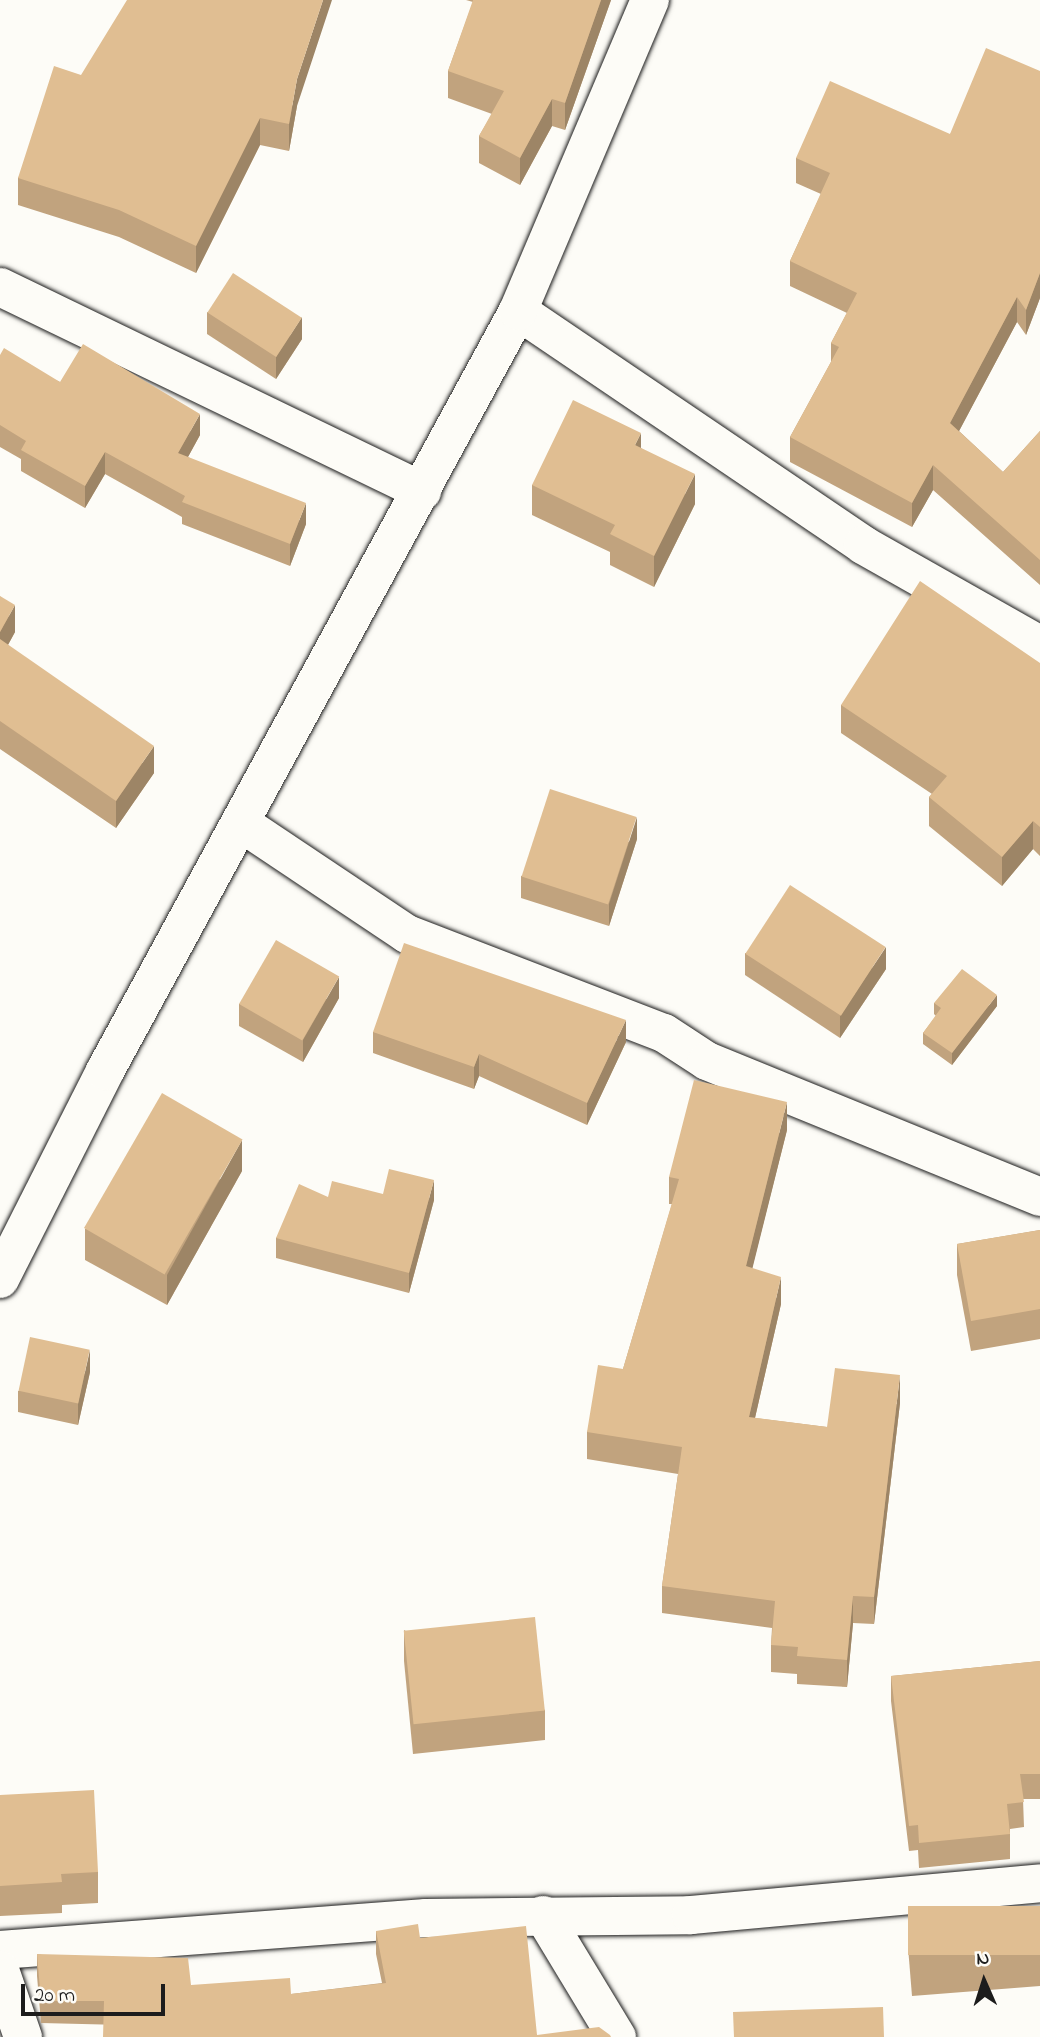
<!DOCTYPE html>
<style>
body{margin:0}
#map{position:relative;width:1040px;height:2037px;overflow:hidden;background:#fdfcf7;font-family:"Indie Flower",sans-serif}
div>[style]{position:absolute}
.roads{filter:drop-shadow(0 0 2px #1c1c1c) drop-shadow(0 0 2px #1c1c1c)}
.street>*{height:38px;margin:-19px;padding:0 19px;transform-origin:19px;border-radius:19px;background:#fdfcf7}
.wall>*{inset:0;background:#c1a37e}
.shaded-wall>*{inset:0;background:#9d8566}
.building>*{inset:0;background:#e0be92;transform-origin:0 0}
span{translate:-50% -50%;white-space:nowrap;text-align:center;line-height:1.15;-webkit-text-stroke:7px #fdfcf7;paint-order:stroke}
.north{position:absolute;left:949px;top:1946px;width:70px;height:70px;-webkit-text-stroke:5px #fdfcf7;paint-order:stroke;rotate:357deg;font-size:19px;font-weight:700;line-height:28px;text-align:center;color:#1c1c1c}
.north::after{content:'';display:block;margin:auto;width:24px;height:32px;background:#1c1c1c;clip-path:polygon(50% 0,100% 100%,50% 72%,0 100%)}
.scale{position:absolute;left:21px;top:1984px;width:144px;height:32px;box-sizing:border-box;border:4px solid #1c1c1c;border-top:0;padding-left:9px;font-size:21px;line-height:24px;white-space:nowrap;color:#1c1c1c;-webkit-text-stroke:5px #fdfcf7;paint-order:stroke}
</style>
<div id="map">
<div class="roads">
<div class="street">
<i style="left:0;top:287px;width:469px;rotate:25.8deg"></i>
<i style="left:518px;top:311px;width:417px;rotate:34.1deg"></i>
<i style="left:863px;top:545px;width:203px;rotate:29.5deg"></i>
<i style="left:241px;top:823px;width:200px;rotate:33.8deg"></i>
<i style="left:407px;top:934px;width:275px;rotate:21.1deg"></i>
<i style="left:664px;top:1033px;width:51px;rotate:33.1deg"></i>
<i style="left:707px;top:1061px;width:360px;rotate:22.2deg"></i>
<i style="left:0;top:1279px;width:233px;rotate:-63.2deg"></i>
<i style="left:105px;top:1071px;width:865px;rotate:-61.48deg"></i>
<i style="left:518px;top:311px;width:338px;rotate:-67deg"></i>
<i style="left:543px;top:1915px;width:143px;rotate:58.8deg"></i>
<i style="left:0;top:1950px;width:427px;rotate:-4.3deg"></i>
<i style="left:426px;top:1918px;width:265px;rotate:-0.6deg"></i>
<i style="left:691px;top:1915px;width:350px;rotate:-5.2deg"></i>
<i style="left:0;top:1970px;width:71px;rotate:71.1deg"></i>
</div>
</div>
<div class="wall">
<i style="clip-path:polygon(466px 0,611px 0,565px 130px,552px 126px,520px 185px,479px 163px,479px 136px,492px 114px,448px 98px,448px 71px,473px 2px)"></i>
<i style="clip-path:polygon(1040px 71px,1040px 298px,1026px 335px,1017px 322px,959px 431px,1003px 472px,1040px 431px,1040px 585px,933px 490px,912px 527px,790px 462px,790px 437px,831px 362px,831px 343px,847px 313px,790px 286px,790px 261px,821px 194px,796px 183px,796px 158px,950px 134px)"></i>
<i style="clip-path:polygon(81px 75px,297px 106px,289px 151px,260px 145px,196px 273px,119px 237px,18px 205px,18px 178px)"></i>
<i style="clip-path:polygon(207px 312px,302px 339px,276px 379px,207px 334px)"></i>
<i style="clip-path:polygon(0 355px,60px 382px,200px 435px,188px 457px,306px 524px,290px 566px,182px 524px,182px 517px,105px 474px,85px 508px,21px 471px,21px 459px,0 447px)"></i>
<i style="clip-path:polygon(641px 448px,695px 504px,654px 587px,610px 565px,610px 552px,532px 515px,532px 485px)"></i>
<i style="clip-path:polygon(0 596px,15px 632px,8px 645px,154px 773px,116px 828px,0 749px)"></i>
<i style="clip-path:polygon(1040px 663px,1040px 856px,1033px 849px,1002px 886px,929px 826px,929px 797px,932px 794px,841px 733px,841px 705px)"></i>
<i style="clip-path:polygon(637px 839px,609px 926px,521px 898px,521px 876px)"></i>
<i style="clip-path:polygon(745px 953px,886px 969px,840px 1038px,745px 975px)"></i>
<i style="clip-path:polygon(339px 998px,303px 1062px,239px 1026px,239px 1004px)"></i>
<i style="clip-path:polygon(934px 1003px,997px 1006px,952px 1065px,923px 1044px,923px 1033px,936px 1016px,934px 1014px)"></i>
<i style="clip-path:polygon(373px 1032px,626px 1042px,587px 1125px,479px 1076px,474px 1089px,373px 1053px)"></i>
<i style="clip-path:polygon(787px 1130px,752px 1268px,781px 1304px,755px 1418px,827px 1427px,900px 1403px,874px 1624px,853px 1623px,847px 1687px,797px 1684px,797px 1674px,771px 1672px,771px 1645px,772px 1628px,662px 1613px,662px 1586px,678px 1474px,587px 1459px,587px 1432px,623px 1369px,672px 1204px,669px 1204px,669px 1177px)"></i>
<i style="clip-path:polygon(242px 1171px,167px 1305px,85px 1260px,85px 1229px)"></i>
<i style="clip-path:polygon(383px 1194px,434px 1200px,409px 1293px,276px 1258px,276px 1238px,328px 1197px)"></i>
<i style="clip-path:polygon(1040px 1230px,1040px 1339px,971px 1351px,957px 1275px,957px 1244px)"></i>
<i style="clip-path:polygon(90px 1372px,78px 1425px,18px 1412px,18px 1391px)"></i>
<i style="clip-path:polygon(404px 1630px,545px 1710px,545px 1740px,413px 1754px,404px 1661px)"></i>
<i style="clip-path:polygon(1040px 1661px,1040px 1799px,1023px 1799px,1024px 1827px,1010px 1829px,1010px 1859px,919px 1868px,918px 1850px,909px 1851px,891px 1701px,891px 1676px)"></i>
<i style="clip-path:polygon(0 1795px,98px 1872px,98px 1903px,62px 1905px,62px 1913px,0 1916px)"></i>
<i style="clip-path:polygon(1040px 1906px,1040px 1986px,912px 1996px,908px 1947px,908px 1917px)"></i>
<i style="clip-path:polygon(376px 1931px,420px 1938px,537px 2035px,611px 2037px,41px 2023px,37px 1976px,37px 1954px,191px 1985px,291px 1994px,382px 1983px,376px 1954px)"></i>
</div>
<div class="shaded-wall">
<i style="clip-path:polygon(323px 0,332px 0,297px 106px,289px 151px,289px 124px,297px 79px)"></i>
<i style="clip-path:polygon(601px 0,611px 0,565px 130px,565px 103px)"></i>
<i style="clip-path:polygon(552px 99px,552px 126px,520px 185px,520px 158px)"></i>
<i style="clip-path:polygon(260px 118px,260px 145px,196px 273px,196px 246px)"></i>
<i style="clip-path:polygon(1040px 273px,1040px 298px,1026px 335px,1026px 310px)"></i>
<i style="clip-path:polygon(1017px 297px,1017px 322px,950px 448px,950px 423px)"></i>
<i style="clip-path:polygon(302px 317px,302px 339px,276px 379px,276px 357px)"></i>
<i style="clip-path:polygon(200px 414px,200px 435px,178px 475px,178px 453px)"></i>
<i style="clip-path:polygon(641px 433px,641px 463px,635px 445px)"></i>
<i style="clip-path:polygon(105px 452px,105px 474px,85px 508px,85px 486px)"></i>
<i style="clip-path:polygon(933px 465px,933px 490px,912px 527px,912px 503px)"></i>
<i style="clip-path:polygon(695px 474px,695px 504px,654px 587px,654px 556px)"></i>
<i style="clip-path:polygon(306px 503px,306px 524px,290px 566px,290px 544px)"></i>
<i style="clip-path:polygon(15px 605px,15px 632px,0 659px,0 632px)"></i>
<i style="clip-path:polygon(154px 746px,154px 773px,116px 828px,116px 801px)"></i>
<i style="clip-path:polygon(637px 817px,637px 839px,609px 926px,609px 904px)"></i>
<i style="clip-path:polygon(1033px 821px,1033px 849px,1002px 886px,1002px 857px)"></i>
<i style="clip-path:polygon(886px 947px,886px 969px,840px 1038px,840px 1016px)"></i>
<i style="clip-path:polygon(339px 977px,339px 998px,303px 1062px,303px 1040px)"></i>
<i style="clip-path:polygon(997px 995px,997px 1006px,952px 1065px,952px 1053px)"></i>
<i style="clip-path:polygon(626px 1020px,626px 1042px,587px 1125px,587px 1103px)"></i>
<i style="clip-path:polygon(479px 1054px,479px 1076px,474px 1089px,474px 1067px)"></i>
<i style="clip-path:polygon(787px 1102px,787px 1130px,746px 1294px,746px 1266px)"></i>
<i style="clip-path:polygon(242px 1140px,242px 1171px,167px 1305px,167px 1275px)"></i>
<i style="clip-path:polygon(434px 1180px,434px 1200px,409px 1293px,409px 1273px)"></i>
<i style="clip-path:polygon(781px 1277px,781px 1304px,749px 1444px,749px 1417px)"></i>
<i style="clip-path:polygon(90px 1350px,90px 1372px,78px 1425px,78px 1403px)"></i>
<i style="clip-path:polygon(900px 1375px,900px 1403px,874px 1624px,874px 1597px)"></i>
<i style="clip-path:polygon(853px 1596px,853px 1623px,847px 1687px,847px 1660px)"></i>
</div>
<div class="building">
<i style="clip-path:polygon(127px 0,323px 0,297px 79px,289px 124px,260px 118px,196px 246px,119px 210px,18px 178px,54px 66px,81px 75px)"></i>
<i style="clip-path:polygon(473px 0,601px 0,565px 103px,552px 99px,520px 158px,479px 136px,504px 91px,448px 71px)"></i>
<i style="clip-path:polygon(986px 48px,1040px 71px,1040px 273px,1026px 310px,1017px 297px,950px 423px,1003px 472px,1040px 431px,1040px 560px,933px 465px,912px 503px,790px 437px,839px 347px,831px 343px,857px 293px,790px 261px,830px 173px,796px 158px,830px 81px,950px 134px)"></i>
<i style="left:233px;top:273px;width:82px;height:47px;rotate:33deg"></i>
<i style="clip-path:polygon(83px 344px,200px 414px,178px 453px,306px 503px,290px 544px,182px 502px,185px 496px,105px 452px,85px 486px,21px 450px,26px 441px,0 425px,0 355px,4px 348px,60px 382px)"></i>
<i style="clip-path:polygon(573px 400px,641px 433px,635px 445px,695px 474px,654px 556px,610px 534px,615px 525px,532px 485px)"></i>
<i style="clip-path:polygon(920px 581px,1040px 663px,1040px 827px,1033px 821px,1002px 857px,929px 797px,947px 776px,841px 705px)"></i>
<i style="clip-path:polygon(0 596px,15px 605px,0 632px)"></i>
<i style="clip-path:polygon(0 639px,154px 746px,116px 801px,0 721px)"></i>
<i style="left:550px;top:789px;width:91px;height:92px;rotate:18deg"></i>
<i style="left:790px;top:885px;width:114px;height:82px;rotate:33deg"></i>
<i style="left:276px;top:940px;width:73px;height:74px;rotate:30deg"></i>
<i style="clip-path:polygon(404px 943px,626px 1020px,587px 1103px,479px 1054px,474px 1067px,373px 1032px)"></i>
<i style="clip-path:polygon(962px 969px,997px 995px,952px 1053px,923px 1033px,941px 1008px,934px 1003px)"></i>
<i style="clip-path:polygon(694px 1080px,787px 1102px,746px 1266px,781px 1277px,749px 1417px,827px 1427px,835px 1368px,900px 1375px,874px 1597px,853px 1596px,847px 1660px,797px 1656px,798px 1647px,771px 1645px,775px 1601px,662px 1586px,682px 1447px,587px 1432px,598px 1365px,623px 1369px,679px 1179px,669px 1177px)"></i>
<i style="left:162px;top:1093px;width:93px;height:156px;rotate:30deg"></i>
<i style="clip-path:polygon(389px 1169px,434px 1180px,409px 1273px,276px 1238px,299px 1184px,328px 1197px,332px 1181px,383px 1194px)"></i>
<i style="clip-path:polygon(1040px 1230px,1040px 1309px,971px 1321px,957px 1244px)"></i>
<i style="left:30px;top:1337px;width:61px;height:55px;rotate:12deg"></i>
<i style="left:535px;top:1617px;width:94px;height:132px;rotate:84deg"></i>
<i style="clip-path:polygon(1040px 1661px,1040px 1774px,1020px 1774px,1024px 1802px,1007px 1804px,1010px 1834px,919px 1843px,918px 1825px,909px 1826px,891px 1676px)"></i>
<i style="clip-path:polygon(94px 1790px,98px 1872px,61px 1874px,62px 1882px,0 1886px,0 1795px)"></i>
<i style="left:1040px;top:1906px;width:49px;height:132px;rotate:90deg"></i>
<i style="clip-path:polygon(418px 1924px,420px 1938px,526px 1926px,537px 2035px,599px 2027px,610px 2035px,611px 2037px,103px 2037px,104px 2001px,41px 2001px,37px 1954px,188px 1958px,191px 1985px,290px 1978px,291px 1994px,386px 1983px,376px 1931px)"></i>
<i style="clip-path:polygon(883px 2007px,884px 2037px,734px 2037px,733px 2012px)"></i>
</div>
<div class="north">N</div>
<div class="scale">20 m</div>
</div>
